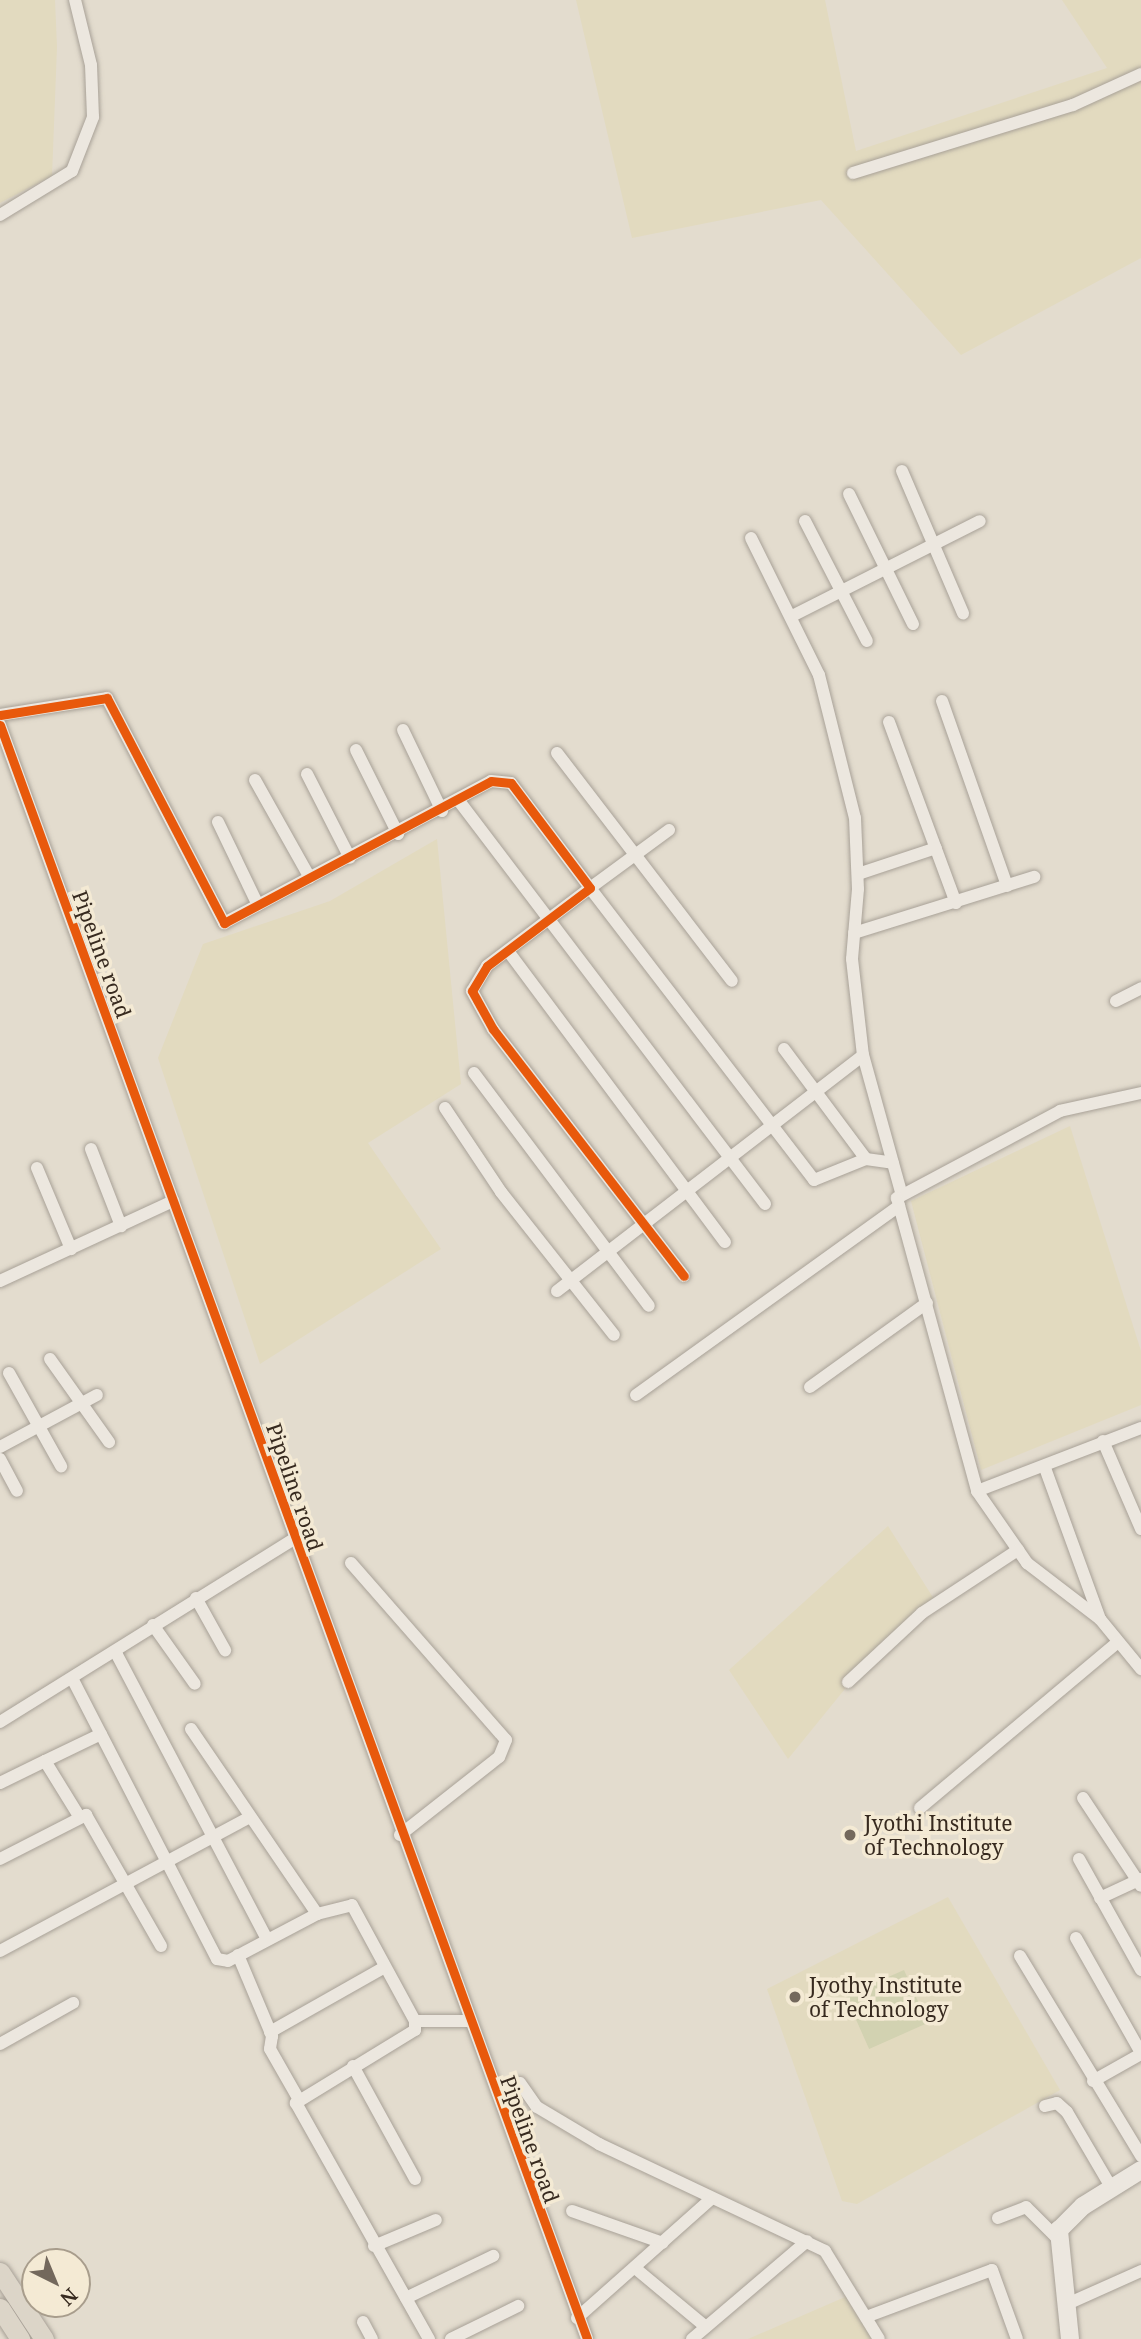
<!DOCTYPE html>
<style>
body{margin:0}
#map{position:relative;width:1141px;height:2339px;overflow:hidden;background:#e3dcce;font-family:"Noto Serif",serif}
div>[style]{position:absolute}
.farmland>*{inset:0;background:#e2dabf}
.green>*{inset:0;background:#d2d2b1;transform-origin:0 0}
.roads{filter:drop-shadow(0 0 2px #a8a197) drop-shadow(0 0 2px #a8a197)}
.minor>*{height:12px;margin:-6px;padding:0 6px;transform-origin:6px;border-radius:6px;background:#ece7df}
.secondary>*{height:18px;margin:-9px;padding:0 9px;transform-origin:9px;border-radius:9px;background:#ece7df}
.trunk>*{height:19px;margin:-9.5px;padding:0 9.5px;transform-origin:9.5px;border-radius:9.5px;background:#dcd5c8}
.cycleway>*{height:9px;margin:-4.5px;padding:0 4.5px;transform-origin:4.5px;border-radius:4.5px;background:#e8590c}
.dots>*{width:19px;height:19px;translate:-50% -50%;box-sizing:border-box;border:4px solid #f4ead4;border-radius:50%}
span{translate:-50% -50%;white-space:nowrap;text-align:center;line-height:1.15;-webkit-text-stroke:7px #f4ead4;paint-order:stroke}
.street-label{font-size:21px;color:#372a1f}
.poi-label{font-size:21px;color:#372a1f}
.left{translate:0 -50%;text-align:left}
.north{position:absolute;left:21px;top:2248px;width:70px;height:70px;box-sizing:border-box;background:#f4ead4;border:2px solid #a89d8c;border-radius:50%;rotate:137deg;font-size:19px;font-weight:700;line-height:28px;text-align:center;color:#372a1f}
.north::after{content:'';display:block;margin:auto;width:24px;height:32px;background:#73685c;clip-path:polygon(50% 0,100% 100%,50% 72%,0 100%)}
</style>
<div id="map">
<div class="farmland">
<i style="clip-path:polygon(0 0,55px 0,57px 47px,52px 176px,0 203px)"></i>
<i style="clip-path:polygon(576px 0,825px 0,856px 151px,1107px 68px,1062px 0,1141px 0,1141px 258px,961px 355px,821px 200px,632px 238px)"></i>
<i style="clip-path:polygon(437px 839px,461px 1084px,368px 1143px,441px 1249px,260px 1364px,158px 1058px,203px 944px,330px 901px)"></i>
<i style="clip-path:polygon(1070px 1126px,1141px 1351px,1141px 1405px,981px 1470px,911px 1201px)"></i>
<i style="clip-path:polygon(888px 1526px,939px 1607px,879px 1647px,788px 1759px,729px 1670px)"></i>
<i style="clip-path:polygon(948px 1897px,1060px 2090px,857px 2204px,842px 2201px,767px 1989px)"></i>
<i style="clip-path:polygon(852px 2294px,877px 2339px,748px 2339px)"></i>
</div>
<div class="green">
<i style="left:904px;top:1970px;width:58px;height:64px;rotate:66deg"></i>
</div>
<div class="roads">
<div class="minor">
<i style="left:853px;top:173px;width:230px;rotate:-17.2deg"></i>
<i style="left:1073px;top:105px;width:75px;rotate:-24.5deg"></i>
<i style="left:0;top:215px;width:84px;rotate:-31.4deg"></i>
<i style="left:72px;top:171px;width:58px;rotate:-68.7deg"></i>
<i style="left:93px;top:117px;width:52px;rotate:-92.2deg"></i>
<i style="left:91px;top:65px;width:67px;rotate:-103.8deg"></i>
<i style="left:902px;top:471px;width:155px;rotate:66.8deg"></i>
<i style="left:849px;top:494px;width:145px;rotate:63.8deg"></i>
<i style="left:805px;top:521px;width:135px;rotate:62.7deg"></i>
<i style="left:751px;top:538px;width:153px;rotate:63.6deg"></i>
<i style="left:819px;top:675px;width:147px;rotate:75.9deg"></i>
<i style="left:855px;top:818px;width:71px;rotate:87.6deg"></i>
<i style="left:858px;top:889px;width:70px;rotate:94.9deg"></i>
<i style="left:852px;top:959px;width:97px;rotate:83.5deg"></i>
<i style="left:863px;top:1055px;width:142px;rotate:74.5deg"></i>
<i style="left:794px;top:615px;width:208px;rotate:-26.8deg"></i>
<i style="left:942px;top:701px;width:196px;rotate:70.6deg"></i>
<i style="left:0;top:715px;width:108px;rotate:-9deg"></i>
<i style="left:107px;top:698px;width:254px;rotate:62.5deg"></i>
<i style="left:224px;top:923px;width:302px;rotate:-28deg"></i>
<i style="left:491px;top:781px;width:20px;rotate:6deg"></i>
<i style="left:511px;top:783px;width:131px;rotate:53deg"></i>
<i style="left:590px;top:888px;width:129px;rotate:142.9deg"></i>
<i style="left:487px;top:966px;width:29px;rotate:121deg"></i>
<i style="left:472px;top:991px;width:43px;rotate:61.1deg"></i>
<i style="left:493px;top:1029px;width:312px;rotate:52.3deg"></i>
<i style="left:889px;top:722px;width:193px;rotate:69.7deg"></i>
<i style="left:0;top:725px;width:1717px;rotate:70.01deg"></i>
<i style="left:403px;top:730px;width:90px;rotate:64.3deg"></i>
<i style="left:356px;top:750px;width:94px;rotate:63.4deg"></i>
<i style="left:557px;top:753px;width:287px;rotate:52.5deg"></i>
<i style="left:307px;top:774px;width:94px;rotate:62.9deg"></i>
<i style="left:255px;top:780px;width:112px;rotate:60.7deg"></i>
<i style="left:459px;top:801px;width:506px;rotate:52.79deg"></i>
<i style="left:218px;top:822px;width:92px;rotate:64.3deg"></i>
<i style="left:669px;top:830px;width:98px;rotate:143.7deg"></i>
<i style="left:590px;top:888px;width:368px;rotate:52.5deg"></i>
<i style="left:814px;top:1180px;width:56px;rotate:-22deg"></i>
<i style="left:858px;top:874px;width:82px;rotate:-18.4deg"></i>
<i style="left:854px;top:933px;width:189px;rotate:-17.3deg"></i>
<i style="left:508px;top:951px;width:363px;rotate:53.3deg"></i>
<i style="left:1116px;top:1001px;width:28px;rotate:-27deg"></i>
<i style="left:784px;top:1049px;width:137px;rotate:53.3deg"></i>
<i style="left:866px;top:1159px;width:27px;rotate:8deg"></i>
<i style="left:474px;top:1073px;width:291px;rotate:53.1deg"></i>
<i style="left:1141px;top:1093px;width:83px;rotate:167.5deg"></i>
<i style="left:1060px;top:1111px;width:185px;rotate:151.9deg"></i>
<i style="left:897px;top:1198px;width:304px;rotate:74.7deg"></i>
<i style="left:977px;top:1491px;width:88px;rotate:55.2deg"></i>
<i style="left:1027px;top:1563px;width:92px;rotate:37.5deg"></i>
<i style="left:1100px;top:1619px;width:65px;rotate:50.6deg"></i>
<i style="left:445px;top:1108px;width:101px;rotate:56.3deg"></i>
<i style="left:501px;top:1192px;width:182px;rotate:51.7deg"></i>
<i style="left:91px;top:1149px;width:83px;rotate:68.7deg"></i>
<i style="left:37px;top:1168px;width:88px;rotate:67.2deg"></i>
<i style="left:0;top:1281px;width:191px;rotate:-24.8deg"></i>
<i style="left:557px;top:1291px;width:386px;rotate:-37.6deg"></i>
<i style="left:50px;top:1359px;width:102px;rotate:54.6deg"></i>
<i style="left:9px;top:1373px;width:107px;rotate:60.8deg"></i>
<i style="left:810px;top:1387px;width:144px;rotate:-35.7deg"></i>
<i style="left:636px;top:1395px;width:324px;rotate:-35.7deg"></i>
<i style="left:1103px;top:1441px;width:96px;rotate:66.6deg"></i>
<i style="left:0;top:1447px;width:110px;rotate:-28.2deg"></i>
<i style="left:0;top:1459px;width:36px;rotate:62deg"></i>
<i style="left:1045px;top:1468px;width:161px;rotate:70deg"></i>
<i style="left:977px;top:1491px;width:176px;rotate:-21deg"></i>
<i style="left:351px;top:1563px;width:235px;rotate:48.8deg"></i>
<i style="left:506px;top:1740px;width:18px;rotate:112deg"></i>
<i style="left:499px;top:1757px;width:126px;rotate:141.8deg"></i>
<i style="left:196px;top:1598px;width:60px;rotate:60.9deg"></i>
<i style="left:153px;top:1625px;width:72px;rotate:54.6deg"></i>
<i style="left:115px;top:1651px;width:326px;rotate:62.2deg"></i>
<i style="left:73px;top:1680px;width:314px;rotate:62.7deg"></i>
<i style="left:217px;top:1959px;width:11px;rotate:10deg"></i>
<i style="left:228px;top:1961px;width:101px;rotate:-27.8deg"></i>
<i style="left:317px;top:1914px;width:36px;rotate:-14deg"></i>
<i style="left:352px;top:1905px;width:132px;rotate:61.5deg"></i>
<i style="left:415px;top:2021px;width:9px;rotate:90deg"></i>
<i style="left:415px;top:2030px;width:140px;rotate:148.5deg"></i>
<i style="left:296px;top:2103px;width:271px;rotate:60.6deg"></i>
<i style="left:848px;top:1682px;width:101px;rotate:-43deg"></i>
<i style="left:922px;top:1613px;width:115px;rotate:-33.3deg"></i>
<i style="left:0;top:1722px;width:346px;rotate:-31.9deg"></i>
<i style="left:191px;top:1729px;width:224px;rotate:55.7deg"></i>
<i style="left:45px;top:1761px;width:62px;rotate:-25.7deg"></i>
<i style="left:0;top:1783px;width:50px;rotate:-26.1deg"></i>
<i style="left:45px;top:1761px;width:65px;rotate:58.3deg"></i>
<i style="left:1083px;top:1798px;width:105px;rotate:56.6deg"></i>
<i style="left:920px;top:1808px;width:258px;rotate:-40deg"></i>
<i style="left:0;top:1859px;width:97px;rotate:-27.1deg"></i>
<i style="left:86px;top:1815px;width:151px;rotate:60.2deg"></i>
<i style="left:1079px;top:1859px;width:127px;rotate:60.8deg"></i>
<i style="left:1100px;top:1898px;width:45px;rotate:-24.9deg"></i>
<i style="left:1076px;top:1938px;width:132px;rotate:60.5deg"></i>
<i style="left:0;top:1951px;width:281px;rotate:-28.2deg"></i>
<i style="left:238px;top:1955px;width:88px;rotate:67.2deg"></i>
<i style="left:272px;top:2036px;width:13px;rotate:99deg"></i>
<i style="left:270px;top:2049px;width:56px;rotate:60.3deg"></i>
<i style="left:1020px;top:1956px;width:234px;rotate:58.8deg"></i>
<i style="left:415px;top:2021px;width:53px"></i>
<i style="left:270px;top:2032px;width:132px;rotate:-29.5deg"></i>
<i style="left:0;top:2044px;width:84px;rotate:-29.3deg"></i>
<i style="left:353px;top:2066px;width:129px;rotate:61.2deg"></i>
<i style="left:1093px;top:2081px;width:55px;rotate:-29.4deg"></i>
<i style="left:520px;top:2083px;width:29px;rotate:55deg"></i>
<i style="left:537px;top:2107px;width:72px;rotate:30.8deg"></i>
<i style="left:599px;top:2144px;width:250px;rotate:25.3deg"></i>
<i style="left:825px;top:2251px;width:103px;rotate:58.5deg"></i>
<i style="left:1045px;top:2106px;width:12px;rotate:-14deg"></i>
<i style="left:1057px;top:2103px;width:13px;rotate:42deg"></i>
<i style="left:1067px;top:2112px;width:87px;rotate:59.6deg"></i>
<i style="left:572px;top:2211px;width:96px;rotate:19.4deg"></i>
<i style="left:998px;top:2218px;width:30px;rotate:-21deg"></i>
<i style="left:1026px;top:2207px;width:45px;rotate:45deg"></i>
<i style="left:374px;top:2246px;width:67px;rotate:-22.8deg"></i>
<i style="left:635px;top:2268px;width:92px;rotate:39.7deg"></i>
<i style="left:406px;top:2298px;width:97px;rotate:-25.8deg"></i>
<i style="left:1065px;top:2305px;width:83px;rotate:-24.1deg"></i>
<i style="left:866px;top:2317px;width:134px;rotate:-20.5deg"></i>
<i style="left:992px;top:2270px;width:73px;rotate:70.1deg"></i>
<i style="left:577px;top:2318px;width:178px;rotate:-41.6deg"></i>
<i style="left:363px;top:2322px;width:19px;rotate:62deg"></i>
<i style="left:451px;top:2339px;width:75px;rotate:-26.2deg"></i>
<i style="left:692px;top:2339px;width:151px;rotate:-40.4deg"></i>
</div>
<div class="secondary">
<i style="left:1070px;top:2339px;width:110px;rotate:-95.8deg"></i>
<i style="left:1059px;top:2230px;width:34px;rotate:-45deg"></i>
<i style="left:1083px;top:2206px;width:68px;rotate:-31.8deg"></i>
</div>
<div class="trunk">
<i style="left:0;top:2272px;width:80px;rotate:56.7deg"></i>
<i style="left:0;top:2308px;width:37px;rotate:57deg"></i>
</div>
</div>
<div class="cycleway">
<i style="left:0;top:715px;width:108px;rotate:-9deg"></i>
<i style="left:107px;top:698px;width:254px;rotate:62.5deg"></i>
<i style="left:224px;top:923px;width:302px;rotate:-28deg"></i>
<i style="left:491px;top:781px;width:20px;rotate:6deg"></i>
<i style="left:511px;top:783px;width:131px;rotate:53deg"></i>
<i style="left:590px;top:888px;width:129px;rotate:142.9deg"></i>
<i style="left:487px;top:966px;width:29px;rotate:121deg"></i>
<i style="left:472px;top:991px;width:43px;rotate:61.1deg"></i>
<i style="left:493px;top:1029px;width:312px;rotate:52.3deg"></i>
<i style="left:0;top:725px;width:1717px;rotate:70.01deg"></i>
</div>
<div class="dots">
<i style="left:850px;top:1835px;background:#73685c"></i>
<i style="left:795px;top:1997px;background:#73685c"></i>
</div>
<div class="street-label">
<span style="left:102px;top:954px;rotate:70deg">Pipeline road</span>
<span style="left:295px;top:1487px;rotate:71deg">Pipeline road</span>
<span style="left:530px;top:2139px;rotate:70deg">Pipeline road</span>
</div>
<div class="poi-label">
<span class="left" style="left:864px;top:1835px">Jyothi Institute<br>of Technology</span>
<span class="left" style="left:809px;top:1997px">Jyothy Institute<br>of Technology</span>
</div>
<div class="north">N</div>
</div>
